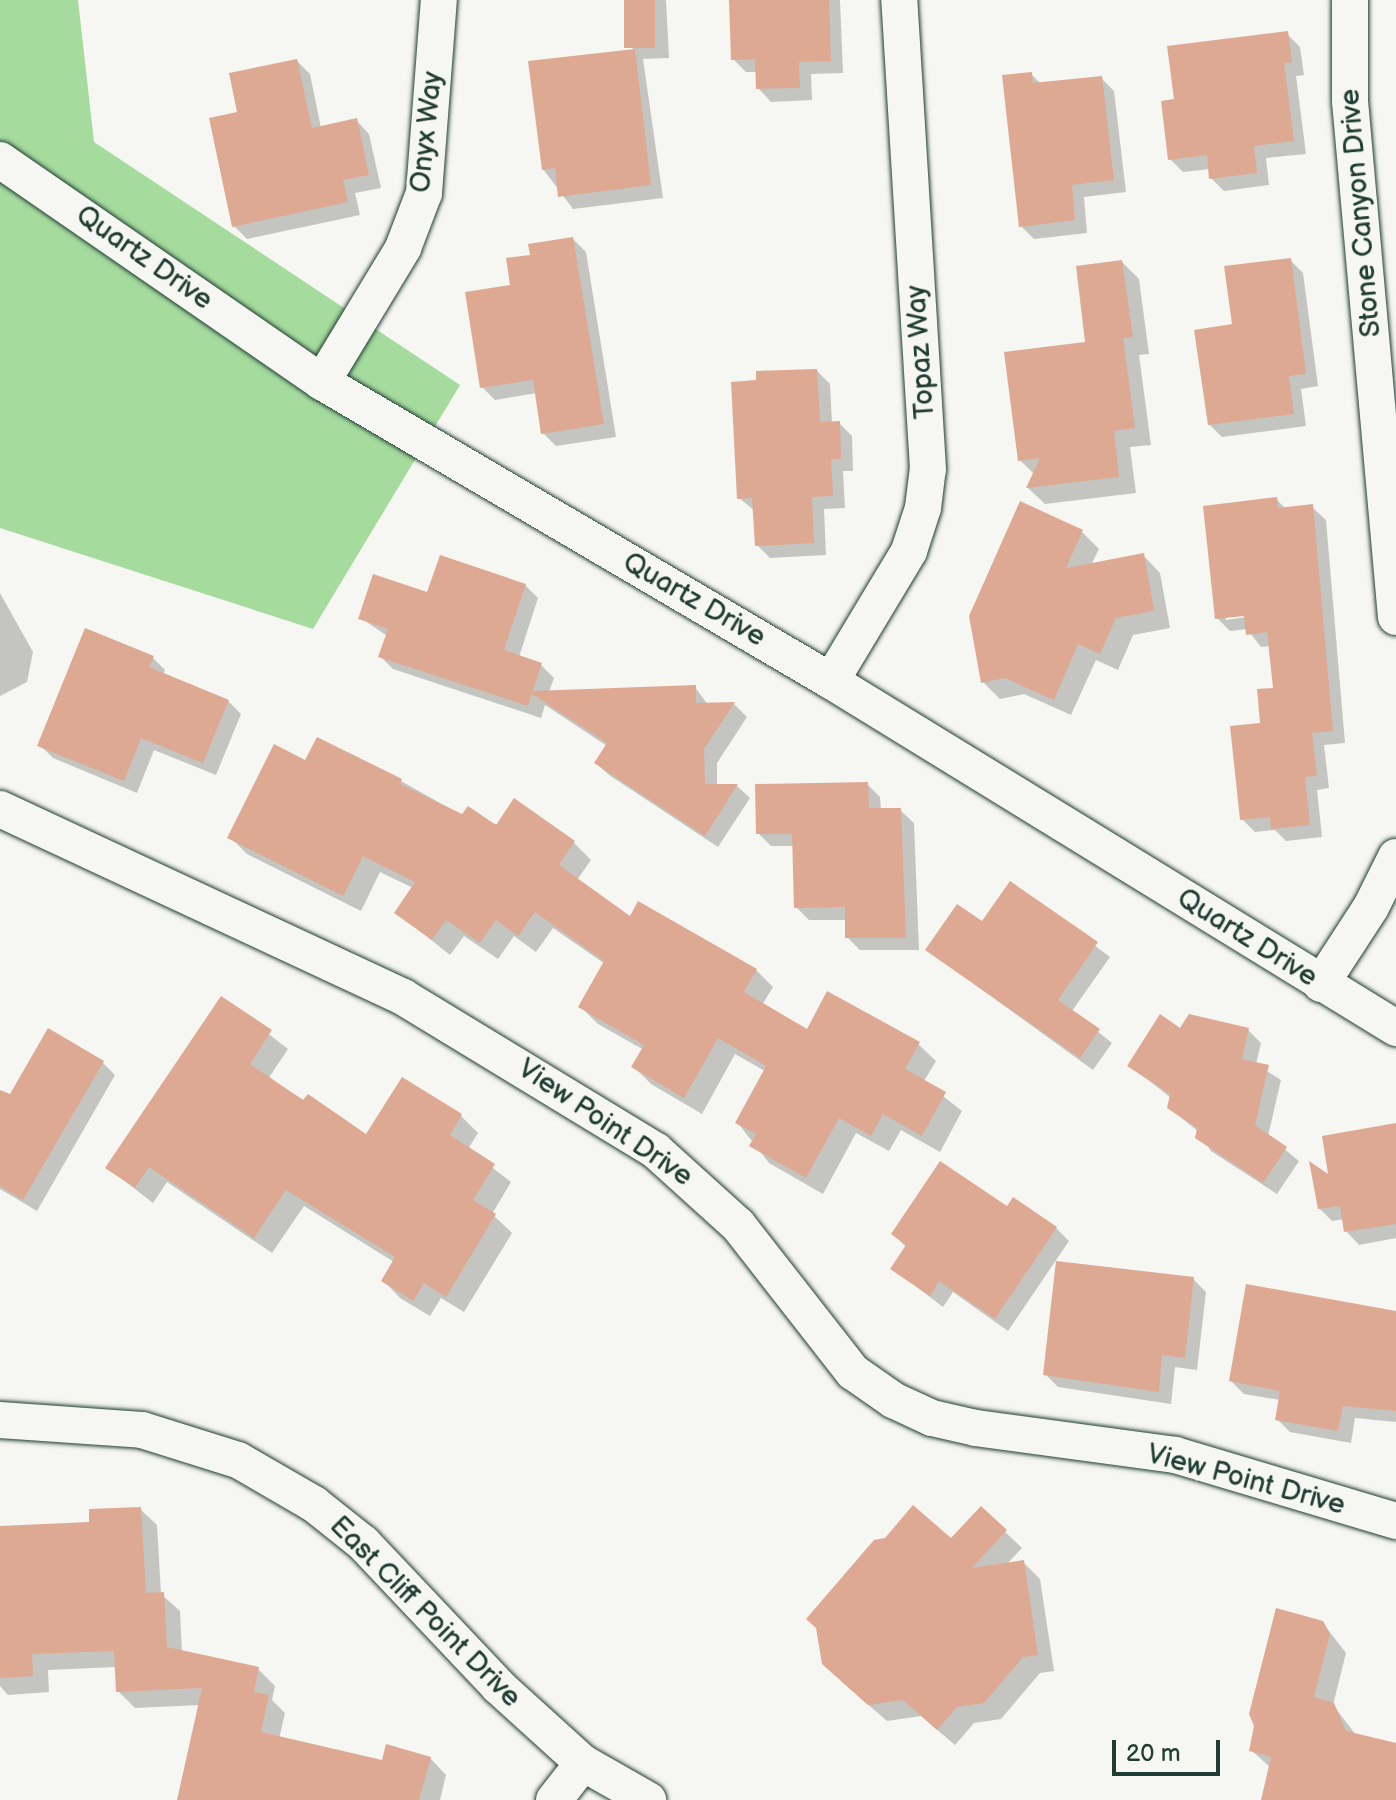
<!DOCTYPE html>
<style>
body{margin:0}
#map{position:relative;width:1396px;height:1800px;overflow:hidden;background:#f6f6f2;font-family:"Balsamiq Sans",sans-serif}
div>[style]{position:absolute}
.green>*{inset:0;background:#a6db9e}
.shadow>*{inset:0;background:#0003}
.building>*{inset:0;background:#dea993;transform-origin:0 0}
.roads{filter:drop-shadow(0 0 2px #1f3d34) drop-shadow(0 0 2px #1f3d34)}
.minor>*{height:36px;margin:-18px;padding:0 18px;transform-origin:18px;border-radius:18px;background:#f6f6f2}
span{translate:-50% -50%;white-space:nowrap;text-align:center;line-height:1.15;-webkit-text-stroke:6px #f6f6f2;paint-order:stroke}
.street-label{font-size:28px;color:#1f3d34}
.scale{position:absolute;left:1112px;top:1740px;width:108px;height:36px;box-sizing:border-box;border:4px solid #1f3d34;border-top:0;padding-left:10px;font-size:24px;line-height:28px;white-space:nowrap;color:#1f3d34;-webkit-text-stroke:6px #f6f6f2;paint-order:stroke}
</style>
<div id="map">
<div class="green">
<i style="clip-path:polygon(0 0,78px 0,94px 142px,460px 385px,313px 629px,0 528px)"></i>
</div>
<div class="shadow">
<i style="clip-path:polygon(627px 0,666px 0,669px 58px,643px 59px,663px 198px,573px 209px,543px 169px,633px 51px)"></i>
<i style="clip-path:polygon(754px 0,840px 0,843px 73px,811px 74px,812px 100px,771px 102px,758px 88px,757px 72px,746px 72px,733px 59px)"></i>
<i style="clip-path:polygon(1287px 34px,1300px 47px,1304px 75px,1296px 76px,1306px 154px,1266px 158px,1269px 185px,1224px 191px,1211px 178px,1210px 169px,1183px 172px,1170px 159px,1176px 101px)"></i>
<i style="clip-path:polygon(297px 61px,310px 74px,321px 128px,356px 120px,369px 134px,381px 188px,355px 193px,360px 215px,247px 239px,234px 226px)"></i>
<i style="clip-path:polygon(1031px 74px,1041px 84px,1101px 78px,1114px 91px,1126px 192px,1084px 197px,1087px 233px,1034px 239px,1021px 226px)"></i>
<i style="clip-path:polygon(573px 239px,586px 252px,616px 437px,556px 446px,543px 433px,537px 393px,495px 400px,482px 387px,513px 287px,532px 257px)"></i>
<i style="clip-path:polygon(1290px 260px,1303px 273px,1318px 386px,1301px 389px,1306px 426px,1222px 437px,1209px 424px,1234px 326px)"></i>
<i style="clip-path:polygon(1122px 262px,1139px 279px,1149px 354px,1139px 355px,1151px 445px,1130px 447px,1136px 493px,1045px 504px,1028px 488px,1034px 474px,1020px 460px,1087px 344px)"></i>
<i style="clip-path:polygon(817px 371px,830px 384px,832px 423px,839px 423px,852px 436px,853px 471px,843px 471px,845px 508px,824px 509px,826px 555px,770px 558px,757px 545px,755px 511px,739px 498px,758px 382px)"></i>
<i style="clip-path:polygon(evenodd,1276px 499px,1286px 509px,1312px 507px,1326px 520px,1345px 743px,1324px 745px,1329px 788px,1317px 790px,1322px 837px,1286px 841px,1275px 830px,1255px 832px,1242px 819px,1275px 689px,1271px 646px,1261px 647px,1247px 629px,1230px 631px,1217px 618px,1276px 499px,1253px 612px,1254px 616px,1226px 620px,1226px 616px,1253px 612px)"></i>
<i style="clip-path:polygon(1082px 532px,1099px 549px,1091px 565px,1143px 555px,1160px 573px,1170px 628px,1133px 635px,1118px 670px,1096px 660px,1071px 715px,1024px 694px,1000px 699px,983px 682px)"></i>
<i style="clip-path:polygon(525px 585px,538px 598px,519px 657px,541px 665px,554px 678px,549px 692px,695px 687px,708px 705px,734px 704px,747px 717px,717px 763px,717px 786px,737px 786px,750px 798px,718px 847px,609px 775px,596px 763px,607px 746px,545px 705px,541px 718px,393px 669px,380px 656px,387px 636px,361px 618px,429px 595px)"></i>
<i style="clip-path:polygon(0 593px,33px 652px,27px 682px,0 696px)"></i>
<i style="clip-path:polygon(152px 657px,165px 670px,163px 675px,228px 701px,241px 714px,216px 775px,154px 750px,137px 793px,53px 758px,40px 745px)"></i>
<i style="clip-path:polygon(306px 763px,401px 781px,463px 816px,574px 843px,591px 860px,577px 880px,631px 918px,756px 970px,773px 987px,762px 1005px,808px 1031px,918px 1044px,936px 1061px,924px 1081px,962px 1111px,940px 1152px,901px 1130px,889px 1151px,856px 1133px,823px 1194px,769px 1163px,737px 1122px,765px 1071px,735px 1054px,702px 1114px,651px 1084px,634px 1067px,644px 1050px,598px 1024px,581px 1007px,605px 964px,553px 928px,536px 952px,514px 936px,498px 959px,464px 936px,450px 955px,396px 912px,413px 888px,380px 872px,361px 911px,247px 854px,230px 837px)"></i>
<i style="clip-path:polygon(867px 784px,880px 797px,881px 810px,900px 810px,914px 823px,919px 950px,860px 950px,847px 937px,847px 920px,809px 920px,796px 907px,794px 846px,771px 846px,758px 833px)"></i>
<i style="clip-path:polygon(1011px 883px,1110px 957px,1072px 1011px,1112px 1043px,1093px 1070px,927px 950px,983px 924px)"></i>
<i style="clip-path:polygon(222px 998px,288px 1049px,268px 1079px,366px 1137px,403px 1079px,461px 1116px,478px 1133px,468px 1149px,511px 1182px,492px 1214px,512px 1233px,464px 1312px,441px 1298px,430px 1316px,400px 1298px,383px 1280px,394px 1262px,304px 1206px,272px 1253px,167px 1182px,153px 1203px,108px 1168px)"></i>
<i style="clip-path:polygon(1248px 1030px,1261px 1043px,1256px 1064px,1281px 1080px,1268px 1136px,1299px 1161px,1277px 1194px,1211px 1151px,1199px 1132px,1169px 1108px,1171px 1098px,1129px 1065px,1181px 1031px)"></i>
<i style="clip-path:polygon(102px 1062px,115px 1075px,37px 1211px,0 1189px,0 1099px)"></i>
<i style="clip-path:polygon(1396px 1125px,1396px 1238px,1359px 1245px,1346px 1231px,1344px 1219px,1332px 1221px,1319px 1208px,1331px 1178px)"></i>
<i style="clip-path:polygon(1056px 1228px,1069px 1241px,1008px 1331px,953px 1292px,943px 1307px,893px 1269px,907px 1248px,893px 1234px)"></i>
<i style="clip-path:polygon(1193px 1279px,1206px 1292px,1197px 1370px,1175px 1367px,1171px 1404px,1058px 1387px,1045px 1374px)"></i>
<i style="clip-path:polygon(1396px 1355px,1396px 1422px,1355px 1418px,1351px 1443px,1290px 1432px,1277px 1419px,1280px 1400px,1244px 1394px,1231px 1381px)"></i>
<i style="clip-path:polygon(140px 1509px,157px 1525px,161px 1594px,180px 1611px,182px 1653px,258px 1669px,275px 1686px,272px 1700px,285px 1713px,279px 1739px,383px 1763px,430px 1758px,446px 1775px,440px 1800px,179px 1800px,200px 1705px,135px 1708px,118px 1691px,117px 1667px,48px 1670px,49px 1692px,8px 1695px,0 1686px,0 1528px,92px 1523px)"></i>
<i style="clip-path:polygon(981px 1509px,1022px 1548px,1006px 1565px,1023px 1562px,1040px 1579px,1054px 1671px,1040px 1673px,1001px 1719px,974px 1723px,955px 1745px,921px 1716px,887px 1721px,841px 1681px)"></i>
<i style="clip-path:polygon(1322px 1622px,1346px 1653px,1333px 1705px,1356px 1735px,1396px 1745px,1396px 1800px,1263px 1800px,1271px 1768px,1251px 1750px)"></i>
</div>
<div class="building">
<i style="left:624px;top:0;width:31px;height:48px"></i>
<i style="clip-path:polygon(729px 0,829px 0,831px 61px,799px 62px,800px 88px,756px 89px,755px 59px,731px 60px)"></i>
<i style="clip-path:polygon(1288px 31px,1292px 62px,1284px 63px,1294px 141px,1254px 146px,1257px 173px,1209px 179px,1207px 155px,1168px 160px,1161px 101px,1174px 99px,1167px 46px)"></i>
<i style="clip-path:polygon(635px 49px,651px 185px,558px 197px,555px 168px,542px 170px,528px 61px)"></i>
<i style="clip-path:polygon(297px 59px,312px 128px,357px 118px,369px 175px,343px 180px,348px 202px,232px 227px,209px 118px,237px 112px,229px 73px)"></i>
<i style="clip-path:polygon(1032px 72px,1033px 83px,1102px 76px,1114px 180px,1072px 185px,1075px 220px,1019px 227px,1002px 75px)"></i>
<i style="clip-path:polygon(573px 237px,604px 424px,541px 434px,533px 380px,480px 388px,465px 292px,510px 285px,506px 258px,530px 255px,528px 244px)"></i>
<i style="clip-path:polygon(1291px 258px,1306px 374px,1289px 376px,1294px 414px,1208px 425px,1194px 330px,1232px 324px,1224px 266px)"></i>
<i style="clip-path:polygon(1122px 260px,1133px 337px,1123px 338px,1135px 428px,1114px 431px,1119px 477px,1026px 488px,1040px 458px,1018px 461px,1004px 352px,1085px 342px,1076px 266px)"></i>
<i style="clip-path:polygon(817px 369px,820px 422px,840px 421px,841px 459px,831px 459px,833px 496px,812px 497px,814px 543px,755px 546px,752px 498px,737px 499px,731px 382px,756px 380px,756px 371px)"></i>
<i style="clip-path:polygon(1277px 497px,1278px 508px,1313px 504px,1333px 731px,1312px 733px,1317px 776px,1305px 777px,1310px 825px,1271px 829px,1270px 817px,1240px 820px,1230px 726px,1260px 723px,1257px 689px,1273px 688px,1267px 632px,1246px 635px,1244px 616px,1215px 619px,1203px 506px)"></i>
<i style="clip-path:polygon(1020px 501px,1083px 530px,1066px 568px,1144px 553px,1154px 611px,1116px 618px,1100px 654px,1078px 644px,1054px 700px,1005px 678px,981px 683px,969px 616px)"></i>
<i style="clip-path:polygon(440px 555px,526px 584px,504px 650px,542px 663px,533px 691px,696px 685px,696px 703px,735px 702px,704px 749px,705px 784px,738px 784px,705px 836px,594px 763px,607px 743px,532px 694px,528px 706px,378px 657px,388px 629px,358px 619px,373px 574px,427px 592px)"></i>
<i style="clip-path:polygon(85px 628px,154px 656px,149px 667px,229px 700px,203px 763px,141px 738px,124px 781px,37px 746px)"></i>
<i style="clip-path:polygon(317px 737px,402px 779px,400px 784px,462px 814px,468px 806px,496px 825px,514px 798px,575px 841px,559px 865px,630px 916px,638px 901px,757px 969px,744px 992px,807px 1029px,827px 991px,920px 1042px,905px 1069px,946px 1092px,922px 1136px,883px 1114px,871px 1136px,839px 1118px,806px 1178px,749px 1146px,756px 1134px,735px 1123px,766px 1066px,718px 1038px,684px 1098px,631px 1067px,644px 1045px,578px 1007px,604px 961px,535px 912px,518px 936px,496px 920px,480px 943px,446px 920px,432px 940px,394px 913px,415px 882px,363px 856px,343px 896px,227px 838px,274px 744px,305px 760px)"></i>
<i style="clip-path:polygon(868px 782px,869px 808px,901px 808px,906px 938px,845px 938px,845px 907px,794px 908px,792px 834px,756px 834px,755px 784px)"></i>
<i style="clip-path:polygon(1010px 881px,1098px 942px,1058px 1000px,1100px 1029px,1080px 1058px,925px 950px,957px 904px,982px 921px)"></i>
<i style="clip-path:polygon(221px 996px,272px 1030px,250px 1064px,303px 1100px,308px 1094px,366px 1134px,402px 1077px,462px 1114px,450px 1135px,495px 1164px,473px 1200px,496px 1214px,446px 1297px,424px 1283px,413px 1301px,381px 1281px,395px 1257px,286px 1190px,254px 1238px,149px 1167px,135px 1188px,105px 1168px)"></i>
<i style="clip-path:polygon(1160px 1014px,1180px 1028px,1189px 1014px,1249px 1028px,1242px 1059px,1269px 1065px,1255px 1125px,1287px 1147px,1263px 1183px,1195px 1138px,1197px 1128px,1167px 1108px,1170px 1094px,1127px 1066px)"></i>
<i style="clip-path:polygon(48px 1028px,104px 1061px,23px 1200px,0 1186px,0 1090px,10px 1094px)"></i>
<i style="clip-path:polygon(1396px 1123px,1396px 1224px,1344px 1232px,1340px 1206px,1318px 1209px,1309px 1161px,1328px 1174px,1322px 1136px)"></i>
<i style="clip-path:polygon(940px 1161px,1007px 1206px,1013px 1197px,1057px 1227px,995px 1319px,939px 1281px,930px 1296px,890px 1269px,906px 1245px,891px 1234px)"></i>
<i style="clip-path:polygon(1056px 1261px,1194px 1277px,1185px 1358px,1162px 1355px,1159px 1392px,1043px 1375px)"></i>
<i style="clip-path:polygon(1246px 1284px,1396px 1311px,1396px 1411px,1343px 1406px,1338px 1431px,1275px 1420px,1280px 1391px,1229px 1381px)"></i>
<i style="clip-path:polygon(913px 1505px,951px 1538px,981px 1506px,1007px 1530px,972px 1568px,1024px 1560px,1038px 1655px,1023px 1657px,984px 1703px,957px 1707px,937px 1730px,903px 1700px,868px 1705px,822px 1664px,816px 1628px,806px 1619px,874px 1540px,885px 1538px)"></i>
<i style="clip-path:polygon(141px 1507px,146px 1593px,164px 1592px,167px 1647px,259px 1667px,254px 1692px,269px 1695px,261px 1732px,382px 1760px,386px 1744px,431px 1757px,419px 1800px,177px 1800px,202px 1688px,116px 1692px,114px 1651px,32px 1654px,33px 1676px,0 1678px,0 1526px,89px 1522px,89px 1509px)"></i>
<i style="clip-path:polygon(1276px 1608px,1323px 1621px,1330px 1634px,1314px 1697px,1334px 1703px,1346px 1731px,1396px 1743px,1396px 1800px,1261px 1800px,1271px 1757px,1249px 1751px,1254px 1726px,1249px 1714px)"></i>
</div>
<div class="roads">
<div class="minor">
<i style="left:1350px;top:0;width:101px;rotate:90deg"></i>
<i style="left:1350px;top:101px;width:518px;rotate:84.91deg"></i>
<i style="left:0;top:160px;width:391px;rotate:34.6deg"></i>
<i style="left:322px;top:382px;width:590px;rotate:30.43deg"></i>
<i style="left:831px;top:681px;width:663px;rotate:31.56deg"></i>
<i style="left:322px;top:382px;width:157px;rotate:-58.8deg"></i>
<i style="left:403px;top:248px;width:59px;rotate:-69.1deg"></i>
<i style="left:424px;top:193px;width:194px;rotate:-85.6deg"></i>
<i style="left:831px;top:681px;width:152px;rotate:-59deg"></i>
<i style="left:909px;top:551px;width:45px;rotate:-72deg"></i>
<i style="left:923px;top:508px;width:39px;rotate:-83deg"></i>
<i style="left:928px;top:469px;width:470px;rotate:-93.5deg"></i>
<i style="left:0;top:809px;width:445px;rotate:25deg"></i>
<i style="left:403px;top:997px;width:296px;rotate:31.3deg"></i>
<i style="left:656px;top:1151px;width:110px;rotate:42.1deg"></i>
<i style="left:738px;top:1225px;width:187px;rotate:52deg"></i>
<i style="left:853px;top:1372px;width:49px;rotate:35deg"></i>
<i style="left:893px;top:1400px;width:43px;rotate:24.8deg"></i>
<i style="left:932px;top:1418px;width:45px;rotate:12.8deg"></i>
<i style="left:976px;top:1428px;width:201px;rotate:7.7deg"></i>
<i style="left:1175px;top:1455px;width:231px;rotate:16.6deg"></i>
<i style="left:1321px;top:984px;width:92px;rotate:-57deg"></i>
<i style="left:1371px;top:907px;width:56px;rotate:-63.4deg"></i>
<i style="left:0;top:1420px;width:142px;rotate:4deg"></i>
<i style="left:142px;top:1430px;width:101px;rotate:17.4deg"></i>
<i style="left:238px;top:1460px;width:88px;rotate:30.1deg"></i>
<i style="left:314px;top:1504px;width:63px;rotate:38.5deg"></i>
<i style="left:363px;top:1543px;width:197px;rotate:46.6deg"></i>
<i style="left:498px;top:1686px;width:115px;rotate:42.2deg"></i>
<i style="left:583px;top:1763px;width:75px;rotate:29.6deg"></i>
<i style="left:554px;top:1800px;width:47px;rotate:-51.9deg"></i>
</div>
</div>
<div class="street-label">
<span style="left:427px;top:132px;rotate:-84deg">Onyx Way</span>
<span style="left:1361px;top:213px;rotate:-95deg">Stone Canyon Drive</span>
<span style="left:144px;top:258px;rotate:35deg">Quartz Drive</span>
<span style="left:921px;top:352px;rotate:-94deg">Topaz Way</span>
<span style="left:694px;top:600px;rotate:30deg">Quartz Drive</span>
<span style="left:1247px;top:938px;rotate:32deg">Quartz Drive</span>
<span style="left:605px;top:1123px;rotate:34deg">View Point Drive</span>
<span style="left:1246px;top:1480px;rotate:15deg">View Point Drive</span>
<span style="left:425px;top:1612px;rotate:45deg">East Cliff Point Drive</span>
</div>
<div class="scale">20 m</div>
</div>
